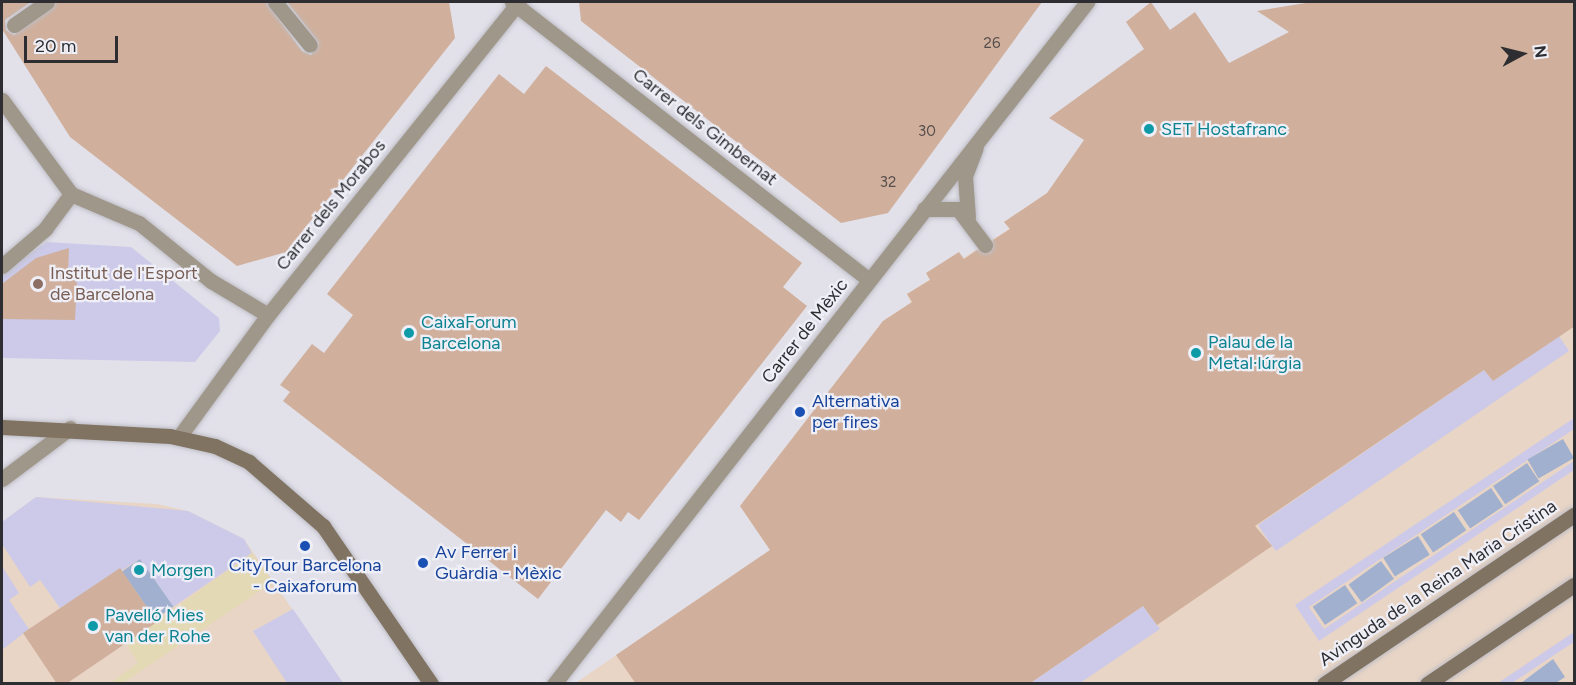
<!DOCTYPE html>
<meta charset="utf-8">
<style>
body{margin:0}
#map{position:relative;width:1576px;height:685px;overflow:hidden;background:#e2e1ea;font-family:Figtree,sans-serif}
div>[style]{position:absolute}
.commercial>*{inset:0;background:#e8d5c6}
.green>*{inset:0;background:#cccae8}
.sand>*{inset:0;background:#e3d9b4}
.water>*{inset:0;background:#a0b0ce;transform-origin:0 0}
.building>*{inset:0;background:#d0b09c}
.roads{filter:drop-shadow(0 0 2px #bebdc5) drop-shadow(0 0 2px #bebdc5)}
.lane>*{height:15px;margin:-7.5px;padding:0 7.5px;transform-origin:7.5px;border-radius:7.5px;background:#a0978b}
.street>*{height:15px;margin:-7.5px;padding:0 7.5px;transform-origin:7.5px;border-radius:7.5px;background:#a0978b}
.secondary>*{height:15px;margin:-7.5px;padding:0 7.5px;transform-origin:7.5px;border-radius:7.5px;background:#807361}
.dots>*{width:16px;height:16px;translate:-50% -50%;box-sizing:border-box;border:3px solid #efeff8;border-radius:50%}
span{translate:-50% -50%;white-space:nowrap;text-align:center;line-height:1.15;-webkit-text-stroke:4.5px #efeff8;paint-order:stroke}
.number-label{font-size:15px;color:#564e4c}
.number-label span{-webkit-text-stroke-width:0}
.street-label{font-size:18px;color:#2e2e32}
.culture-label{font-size:18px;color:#0d838f}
.left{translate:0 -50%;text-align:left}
.education-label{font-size:18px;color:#785e54}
.transit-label{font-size:18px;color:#164399}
.frame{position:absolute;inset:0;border:3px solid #2e2e32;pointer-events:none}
.north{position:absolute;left:1492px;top:24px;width:60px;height:60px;-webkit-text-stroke:4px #efeff8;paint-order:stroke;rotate:83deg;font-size:16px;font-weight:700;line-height:24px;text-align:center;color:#2e2e32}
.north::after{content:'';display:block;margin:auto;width:21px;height:27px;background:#2e2e32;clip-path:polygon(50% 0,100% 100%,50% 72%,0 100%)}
.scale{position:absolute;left:24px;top:36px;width:94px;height:27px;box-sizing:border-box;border:3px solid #2e2e32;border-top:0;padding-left:8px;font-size:18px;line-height:21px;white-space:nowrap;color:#2e2e32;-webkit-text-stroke:4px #efeff8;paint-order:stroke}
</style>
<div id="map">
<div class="commercial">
<i style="clip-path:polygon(1349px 2px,1574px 2px,1574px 683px,574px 684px,770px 550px,740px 506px,883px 321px,911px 303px,907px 294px,1009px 229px,1004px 222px,1037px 200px,1062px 238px,1270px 42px)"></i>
<i style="clip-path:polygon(36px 497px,157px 504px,188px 511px,244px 539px,343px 683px,2px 683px,2px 522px)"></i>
</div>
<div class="green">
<i style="clip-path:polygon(47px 242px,131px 247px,219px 318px,220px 331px,195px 362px,2px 358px,2px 273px)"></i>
<i style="clip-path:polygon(1559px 336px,1569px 351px,1276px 551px,1270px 543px,1258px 525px,1484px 370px,1493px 381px)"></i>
<i style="clip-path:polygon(1574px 418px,1574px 429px,1309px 607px,1324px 629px,1574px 461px,1574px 470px,1319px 641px,1295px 605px)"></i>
<i style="clip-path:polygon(36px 497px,188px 511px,244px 539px,252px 553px,173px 607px,140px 559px,60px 608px,40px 580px,30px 587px,2px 544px,2px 522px)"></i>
<i style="clip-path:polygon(2px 566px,19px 593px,9px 600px,29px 629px,2px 650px)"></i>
<i style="clip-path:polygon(1143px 606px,1160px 629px,1080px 683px,1029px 684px)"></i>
<i style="clip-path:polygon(293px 609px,343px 683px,287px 683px,253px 631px)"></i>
<i style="clip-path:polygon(1574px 632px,1574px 642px,1512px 683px,1498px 683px)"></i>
</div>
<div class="sand">
<i style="clip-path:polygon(252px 553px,273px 582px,123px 683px,109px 684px,138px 663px,126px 643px)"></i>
</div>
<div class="water">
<i style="left:1563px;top:439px;width:22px;height:41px;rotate:60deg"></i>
<i style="left:1527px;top:463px;width:22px;height:41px;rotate:56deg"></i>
<i style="left:1491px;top:488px;width:22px;height:40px;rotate:56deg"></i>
<i style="left:1454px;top:512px;width:22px;height:40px;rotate:56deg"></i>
<i style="left:1418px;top:536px;width:22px;height:41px;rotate:58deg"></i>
<i style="left:140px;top:559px;width:58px;height:22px;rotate:55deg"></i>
<i style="left:1381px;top:561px;width:22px;height:40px;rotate:54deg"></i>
<i style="left:1345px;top:585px;width:22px;height:39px;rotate:56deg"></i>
<i style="clip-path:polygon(1553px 659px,1565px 677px,1556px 683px,1521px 683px)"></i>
</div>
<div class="building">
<i style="clip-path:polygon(2px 2px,31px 2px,5px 20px,6px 30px,14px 35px,57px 2px,266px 2px,302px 51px,311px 55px,319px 43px,287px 2px,449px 2px,455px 38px,286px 252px,237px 266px,70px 137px,2px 29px)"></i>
<i style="clip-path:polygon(579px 2px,1042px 2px,888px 213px,841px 223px,581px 21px)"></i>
<i style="clip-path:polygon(1151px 2px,1170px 30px,1195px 12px,1229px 63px,1289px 32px,1257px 11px,1312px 2px,1575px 2px,1575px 326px,1493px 381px,1484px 370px,1255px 526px,1272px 546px,1157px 625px,1143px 606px,1029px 684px,636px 684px,616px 655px,770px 550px,740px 506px,883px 321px,912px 302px,907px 294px,930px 280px,926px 273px,959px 252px,964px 259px,977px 250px,990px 253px,993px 240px,1010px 229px,1004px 222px,1047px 193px,1084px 140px,1049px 118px,1144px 49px,1126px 22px)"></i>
<i style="clip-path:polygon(546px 66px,802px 263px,783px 287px,807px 306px,639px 520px,628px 512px,621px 522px,606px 510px,538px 599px,283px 401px,290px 392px,280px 385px,312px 344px,324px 353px,353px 315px,327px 294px,499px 74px,524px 94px)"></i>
<i style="clip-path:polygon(69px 248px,68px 274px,77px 283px,75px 320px,2px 319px,2px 284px,36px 258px)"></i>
<i style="clip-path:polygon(120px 568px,157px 622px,66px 684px,57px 684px,23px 633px)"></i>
</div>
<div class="roads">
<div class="lane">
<i style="left:924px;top:209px;width:34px"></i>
<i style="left:958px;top:209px;width:45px;rotate:53.1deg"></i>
<i style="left:968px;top:217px;width:41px;rotate:-94.2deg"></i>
<i style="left:965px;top:176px;width:30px;rotate:-69deg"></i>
<i style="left:2px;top:479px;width:85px;rotate:-36.9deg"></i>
</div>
<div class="street">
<i style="left:275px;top:2px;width:55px;rotate:50.9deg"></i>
<i style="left:512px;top:2px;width:452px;rotate:37.9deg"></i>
<i style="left:14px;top:25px;width:40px;rotate:-34.9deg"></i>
<i style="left:2px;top:100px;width:117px;rotate:53.7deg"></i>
<i style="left:71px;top:194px;width:74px;rotate:23.1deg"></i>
<i style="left:139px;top:223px;width:92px;rotate:38.9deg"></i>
<i style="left:211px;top:281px;width:66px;rotate:30.8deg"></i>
<i style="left:2px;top:266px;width:57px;rotate:-40.7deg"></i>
<i style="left:45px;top:229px;width:44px;rotate:-53.4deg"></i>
<i style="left:179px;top:437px;width:151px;rotate:-53.9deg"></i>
<i style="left:268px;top:315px;width:401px;rotate:-51.3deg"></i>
<i style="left:554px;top:684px;width:866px;rotate:-51.99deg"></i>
</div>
<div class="secondary">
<i style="left:2px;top:427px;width:168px;rotate:3.1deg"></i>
<i style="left:170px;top:436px;width:46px;rotate:12.5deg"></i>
<i style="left:215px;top:446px;width:38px;rotate:25deg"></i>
<i style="left:249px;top:462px;width:98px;rotate:40.9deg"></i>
<i style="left:323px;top:526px;width:191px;rotate:55.6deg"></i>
<i style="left:1324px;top:684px;width:302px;rotate:-34.1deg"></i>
<i style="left:1427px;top:684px;width:177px;rotate:-34deg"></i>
</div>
</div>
<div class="dots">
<i style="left:1149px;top:129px;background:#0f9aa8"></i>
<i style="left:38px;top:284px;background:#8d6e63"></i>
<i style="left:409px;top:333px;background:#0f9aa8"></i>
<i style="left:1196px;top:353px;background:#0f9aa8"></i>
<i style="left:800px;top:412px;background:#1a4fb4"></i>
<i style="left:305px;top:546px;background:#1a4fb4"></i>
<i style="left:423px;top:563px;background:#1a4fb4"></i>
<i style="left:139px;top:570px;background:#0f9aa8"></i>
<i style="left:93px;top:626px;background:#0f9aa8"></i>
</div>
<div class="number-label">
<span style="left:992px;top:44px">26</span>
<span style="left:927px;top:132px">30</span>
<span style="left:888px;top:183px">32</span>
</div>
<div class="street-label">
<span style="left:705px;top:127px;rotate:38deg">Carrer dels Gimbernat</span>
<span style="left:331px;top:205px;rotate:-51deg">Carrer dels Morabos</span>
<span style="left:805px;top:331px;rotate:-52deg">Carrer de Mèxic</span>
<span style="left:1438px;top:583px;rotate:-34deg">Avinguda de la Reina Maria Cristina</span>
</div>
<div class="culture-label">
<span class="left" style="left:1161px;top:129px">SET Hostafranc</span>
<span class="left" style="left:421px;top:333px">CaixaForum<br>Barcelona</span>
<span class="left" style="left:1208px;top:353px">Palau de la<br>Metal·lúrgia</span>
<span class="left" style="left:151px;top:570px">Morgen</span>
<span class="left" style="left:105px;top:626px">Pavelló Mies<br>van der Rohe</span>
</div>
<div class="education-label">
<span class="left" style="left:50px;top:284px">Institut de l'Esport<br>de Barcelona</span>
</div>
<div class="transit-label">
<span class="left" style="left:812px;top:412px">Alternativa<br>per fires</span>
<span class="left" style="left:435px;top:563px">Av Ferrer i<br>Guàrdia - Mèxic</span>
<span style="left:305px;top:576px">CityTour Barcelona<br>- Caixaforum</span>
</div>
<div class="frame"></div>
<div class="north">N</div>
<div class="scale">20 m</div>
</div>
